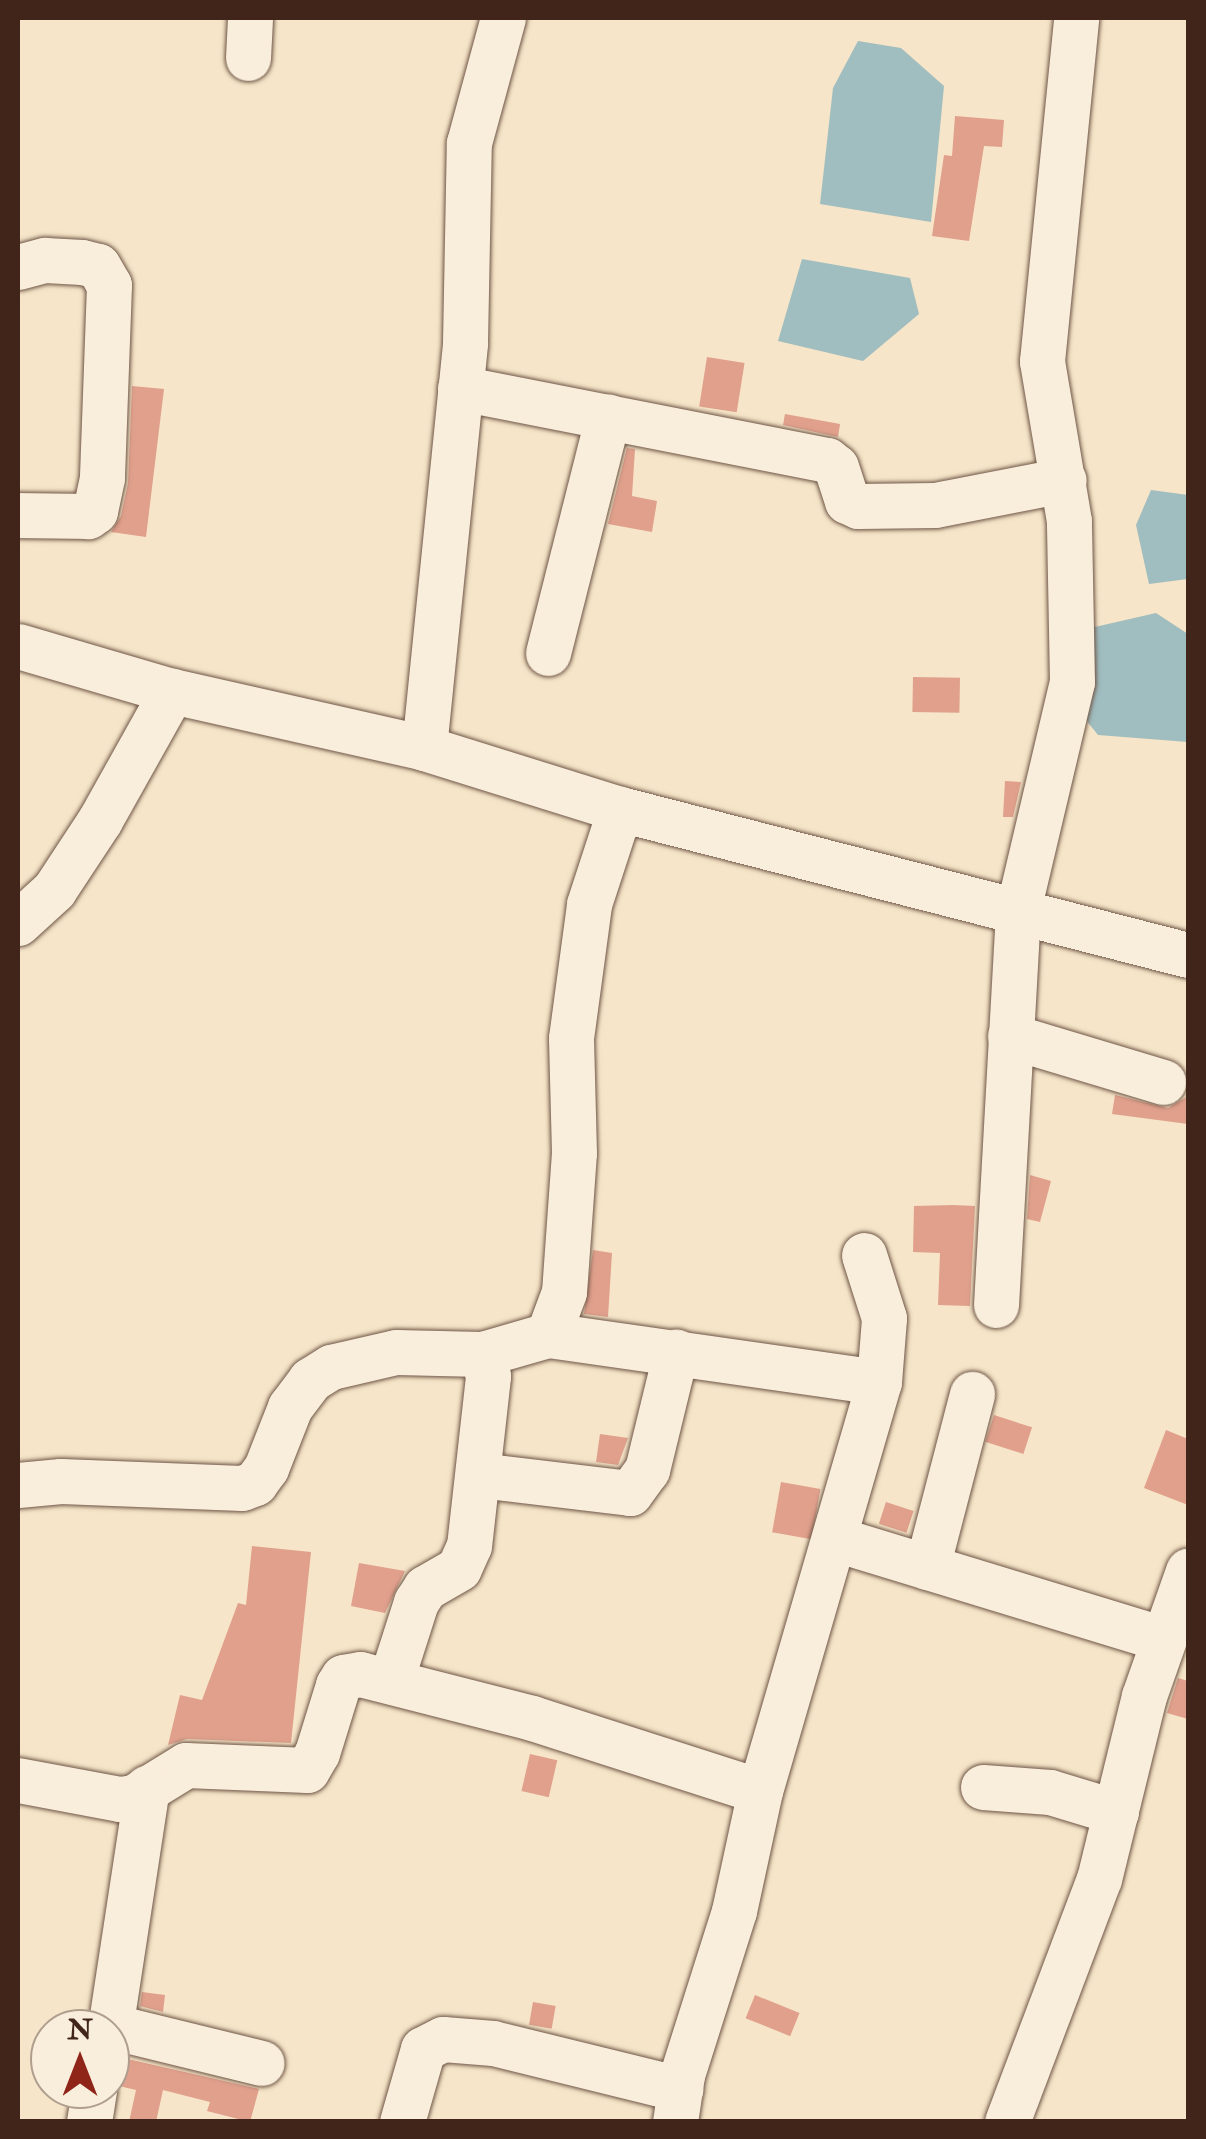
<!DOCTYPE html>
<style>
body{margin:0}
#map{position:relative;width:1206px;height:2139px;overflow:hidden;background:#f6e5c8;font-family:"IM FELL Double Pica",serif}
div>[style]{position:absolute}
.water>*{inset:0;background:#a0bdbf}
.building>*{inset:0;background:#e0a08c;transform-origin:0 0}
.roads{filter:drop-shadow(0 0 2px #6e5546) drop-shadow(0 0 2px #6e5546)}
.minor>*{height:45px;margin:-22.5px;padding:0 22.5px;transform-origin:22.5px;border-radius:22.5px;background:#f9eedb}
span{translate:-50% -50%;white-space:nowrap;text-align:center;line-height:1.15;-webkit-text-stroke:10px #f9eedb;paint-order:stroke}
.frame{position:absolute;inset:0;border:20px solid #41251a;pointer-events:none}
.north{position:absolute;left:30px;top:2009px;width:100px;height:100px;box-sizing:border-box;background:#f9eedb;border:2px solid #af9e8e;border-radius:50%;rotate:0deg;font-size:28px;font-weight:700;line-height:40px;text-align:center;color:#41251a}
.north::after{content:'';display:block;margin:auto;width:35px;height:45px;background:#8f2418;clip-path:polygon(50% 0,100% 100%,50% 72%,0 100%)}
</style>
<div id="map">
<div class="water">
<i style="clip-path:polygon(858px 41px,901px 48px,944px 86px,931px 222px,820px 204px,833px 88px)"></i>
<i style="clip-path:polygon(802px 259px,910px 278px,919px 314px,863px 361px,778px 341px)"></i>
<i style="clip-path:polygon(1151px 490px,1188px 495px,1188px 579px,1149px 584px,1136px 525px)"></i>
<i style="clip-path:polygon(1156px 613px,1188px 634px,1188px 742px,1098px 735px,1066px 695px,1073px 632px)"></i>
</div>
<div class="building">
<i style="clip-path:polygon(955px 116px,1004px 120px,1002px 147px,984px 146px,969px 241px,932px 236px,944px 155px,952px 156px)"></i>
<i style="left:707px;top:357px;width:38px;height:50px;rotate:9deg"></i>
<i style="clip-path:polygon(132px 386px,164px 389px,146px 537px,111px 532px,121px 516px,128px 483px)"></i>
<i style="clip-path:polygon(785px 414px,840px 424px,838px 437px,783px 425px)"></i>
<i style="clip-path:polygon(627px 448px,635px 449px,632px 496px,657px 501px,652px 532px,608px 524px)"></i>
<i style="left:913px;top:677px;width:47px;height:35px;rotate:1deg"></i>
<i style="clip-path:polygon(1005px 781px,1021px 782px,1013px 817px,1003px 817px)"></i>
<i style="clip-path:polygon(1115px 1095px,1168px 1108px,1188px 1096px,1188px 1124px,1112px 1114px)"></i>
<i style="clip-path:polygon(1030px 1175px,1051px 1181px,1040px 1222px,1027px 1219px)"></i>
<i style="clip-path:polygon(953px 1205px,975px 1206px,970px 1306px,938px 1305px,940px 1253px,913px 1252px,914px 1206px)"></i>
<i style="clip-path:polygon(593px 1250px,612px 1253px,608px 1317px,584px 1314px)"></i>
<i style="left:994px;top:1415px;width:40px;height:28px;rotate:18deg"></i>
<i style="clip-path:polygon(1166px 1430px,1188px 1439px,1188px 1505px,1144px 1488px)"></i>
<i style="clip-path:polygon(600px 1434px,628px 1438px,618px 1465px,596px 1462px)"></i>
<i style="left:781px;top:1482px;width:40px;height:51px;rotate:10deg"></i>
<i style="left:886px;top:1502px;width:29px;height:23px;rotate:18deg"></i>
<i style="clip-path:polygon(252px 1546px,311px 1552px,291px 1743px,187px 1739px,168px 1745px,180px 1695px,202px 1700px,238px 1603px,246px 1605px)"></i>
<i style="clip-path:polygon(359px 1563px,405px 1571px,385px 1613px,351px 1606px)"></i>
<i style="clip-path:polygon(1178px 1678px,1188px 1681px,1188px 1719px,1167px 1713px)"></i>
<i style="left:530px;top:1754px;width:28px;height:38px;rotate:13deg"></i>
<i style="clip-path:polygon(142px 1992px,165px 1995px,163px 2012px,140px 2006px)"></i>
<i style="left:755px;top:1995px;width:48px;height:25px;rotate:22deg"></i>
<i style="left:533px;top:2002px;width:23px;height:23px;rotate:10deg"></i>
<i style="clip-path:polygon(110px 2055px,259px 2089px,250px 2122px,207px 2111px,210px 2102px,163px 2090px,156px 2122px,129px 2122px,136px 2090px,119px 2086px,110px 2068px)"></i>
</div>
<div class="roads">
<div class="minor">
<i style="left:248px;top:58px;width:40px;rotate:-87.1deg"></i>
<i style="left:18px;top:267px;width:28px;rotate:-15deg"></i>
<i style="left:45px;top:260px;width:37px;rotate:3deg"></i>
<i style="left:82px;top:262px;width:16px;rotate:14deg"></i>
<i style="left:98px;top:266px;width:22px;rotate:60deg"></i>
<i style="left:109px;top:285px;width:193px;rotate:92.1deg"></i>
<i style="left:102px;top:478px;width:34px;rotate:102deg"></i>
<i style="left:95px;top:511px;width:9px;rotate:144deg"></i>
<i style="left:88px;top:516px;width:70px;rotate:-179.2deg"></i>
<i style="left:460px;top:388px;width:374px;rotate:11.1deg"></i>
<i style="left:827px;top:460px;width:11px;rotate:38deg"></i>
<i style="left:836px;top:467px;width:36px;rotate:72deg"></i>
<i style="left:847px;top:501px;width:12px;rotate:24deg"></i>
<i style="left:858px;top:506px;width:77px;rotate:-0.7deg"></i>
<i style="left:935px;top:505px;width:131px;rotate:-11deg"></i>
<i style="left:18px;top:646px;width:160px;rotate:16.3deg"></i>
<i style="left:172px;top:691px;width:258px;rotate:12.7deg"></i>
<i style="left:424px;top:748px;width:205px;rotate:17.3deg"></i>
<i style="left:620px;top:809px;width:586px;rotate:14.42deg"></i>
<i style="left:548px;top:653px;width:244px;rotate:-75.8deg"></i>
<i style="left:424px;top:748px;width:407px;rotate:-84.2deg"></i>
<i style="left:465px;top:343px;width:200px;rotate:-88.9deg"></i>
<i style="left:469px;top:143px;width:130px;rotate:-74.8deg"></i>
<i style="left:18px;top:923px;width:49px;rotate:-42.5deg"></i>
<i style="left:54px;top:890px;width:84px;rotate:-56.7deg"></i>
<i style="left:100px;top:820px;width:148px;rotate:-60.8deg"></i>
<i style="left:1010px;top:1036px;width:160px;rotate:16.7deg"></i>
<i style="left:996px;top:1305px;width:396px;rotate:-86.8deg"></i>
<i style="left:1018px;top:910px;width:234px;rotate:-76.7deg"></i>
<i style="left:1072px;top:682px;width:161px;rotate:-91.1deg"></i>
<i style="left:1069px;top:521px;width:162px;rotate:-99.6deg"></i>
<i style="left:1042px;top:361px;width:345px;rotate:-84.3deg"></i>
<i style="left:548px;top:1335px;width:334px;rotate:8.1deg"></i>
<i style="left:479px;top:1475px;width:152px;rotate:6.8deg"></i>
<i style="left:630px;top:1493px;width:29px;rotate:-54deg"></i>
<i style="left:647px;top:1470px;width:122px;rotate:-76.3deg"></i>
<i style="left:18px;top:1485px;width:43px;rotate:-5.3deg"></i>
<i style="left:61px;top:1481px;width:181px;rotate:2.2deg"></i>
<i style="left:242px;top:1488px;width:14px;rotate:-21deg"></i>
<i style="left:255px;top:1483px;width:19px;rotate:-54deg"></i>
<i style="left:266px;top:1468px;width:66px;rotate:-68.5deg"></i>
<i style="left:290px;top:1407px;width:34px;rotate:-53deg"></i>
<i style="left:310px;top:1380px;width:25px;rotate:-32deg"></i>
<i style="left:331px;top:1367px;width:67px;rotate:-13deg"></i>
<i style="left:396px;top:1352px;width:86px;rotate:1.3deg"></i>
<i style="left:482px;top:1354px;width:69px;rotate:-16.1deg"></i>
<i style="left:548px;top:1335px;width:46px;rotate:-69.6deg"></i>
<i style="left:564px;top:1292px;width:139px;rotate:-85.9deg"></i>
<i style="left:574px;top:1153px;width:115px;rotate:-91.5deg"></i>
<i style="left:571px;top:1038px;width:135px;rotate:-82.3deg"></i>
<i style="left:589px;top:904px;width:100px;rotate:-71.9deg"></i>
<i style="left:836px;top:1539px;width:342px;rotate:17deg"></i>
<i style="left:927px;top:1567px;width:179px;rotate:-75.4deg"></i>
<i style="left:391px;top:1680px;width:82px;rotate:-72.2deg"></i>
<i style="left:416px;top:1602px;width:17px;rotate:-57deg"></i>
<i style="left:425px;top:1588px;width:39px;rotate:-30deg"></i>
<i style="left:459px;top:1568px;width:24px;rotate:-66deg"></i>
<i style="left:469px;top:1546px;width:171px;rotate:-83.6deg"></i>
<i style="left:488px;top:1376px;width:23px;rotate:-105deg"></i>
<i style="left:18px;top:1780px;width:104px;rotate:10.6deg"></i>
<i style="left:120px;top:1799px;width:14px;rotate:-8deg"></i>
<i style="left:134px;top:1797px;width:61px;rotate:-31.6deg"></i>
<i style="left:186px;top:1765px;width:121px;rotate:2.4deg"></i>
<i style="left:307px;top:1770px;width:20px;rotate:-60deg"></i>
<i style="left:317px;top:1753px;width:71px;rotate:-72.8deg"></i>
<i style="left:338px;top:1685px;width:9px;rotate:-58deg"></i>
<i style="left:343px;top:1677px;width:17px;rotate:-10deg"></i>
<i style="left:360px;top:1674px;width:178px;rotate:14.3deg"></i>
<i style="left:532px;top:1718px;width:239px;rotate:17.8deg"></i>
<i style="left:983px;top:1787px;width:67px;rotate:4.3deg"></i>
<i style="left:1050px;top:1792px;width:69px;rotate:16.9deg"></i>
<i style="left:110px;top:2026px;width:156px;rotate:13.7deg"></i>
<i style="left:110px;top:2029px;width:244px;rotate:-81.3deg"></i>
<i style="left:89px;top:2122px;width:33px;rotate:-81deg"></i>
<i style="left:402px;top:2122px;width:76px;rotate:-74deg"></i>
<i style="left:423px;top:2049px;width:22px;rotate:-27deg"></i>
<i style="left:443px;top:2039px;width:50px;rotate:4.6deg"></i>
<i style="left:493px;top:2043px;width:193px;rotate:13.8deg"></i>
<i style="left:675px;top:2122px;width:48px;rotate:-81.5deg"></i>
<i style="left:682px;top:2075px;width:172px;rotate:-72.4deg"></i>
<i style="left:734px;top:1911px;width:123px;rotate:-77.8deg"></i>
<i style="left:760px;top:1791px;width:426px;rotate:-73.8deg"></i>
<i style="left:879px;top:1382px;width:64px;rotate:-85.5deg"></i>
<i style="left:884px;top:1318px;width:66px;rotate:-107.6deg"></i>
<i style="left:1007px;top:2122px;width:260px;rotate:-69.3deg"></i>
<i style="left:1099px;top:1879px;width:188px;rotate:-76.2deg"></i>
<i style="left:1144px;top:1696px;width:133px;rotate:-70.6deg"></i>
</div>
</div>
<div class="frame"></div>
<div class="north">N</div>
</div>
